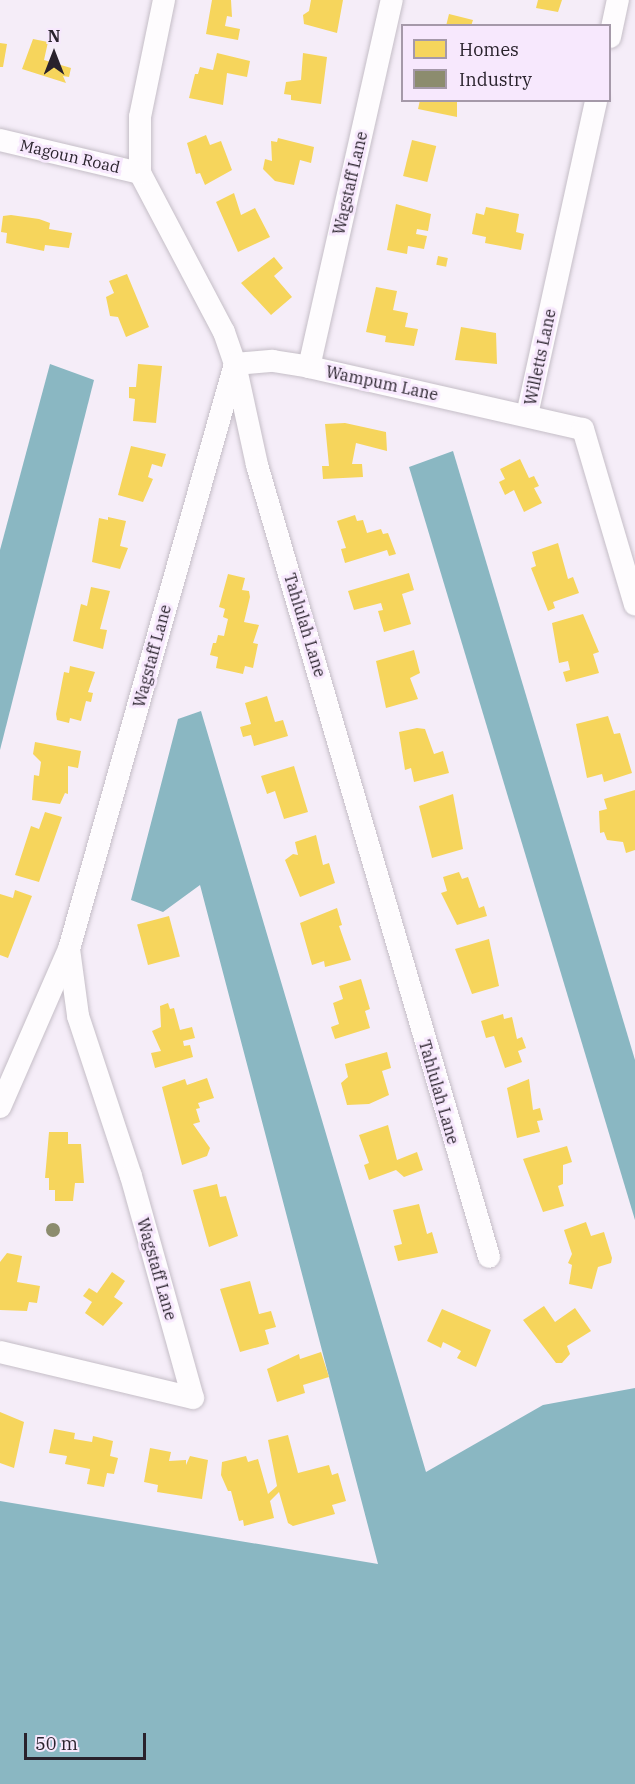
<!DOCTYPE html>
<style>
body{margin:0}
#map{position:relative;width:635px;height:1784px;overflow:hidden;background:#f5edf8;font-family:"IBM Plex Serif",serif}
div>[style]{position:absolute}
.water>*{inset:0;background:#8ab7c2}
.homes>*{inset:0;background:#f6d55c;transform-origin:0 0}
.industry>*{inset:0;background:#8c8c6e}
.round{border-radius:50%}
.roads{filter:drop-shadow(0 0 2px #c5bec7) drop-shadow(0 0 2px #c5bec7)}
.minor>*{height:22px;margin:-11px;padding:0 11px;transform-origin:11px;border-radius:11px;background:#fefcfe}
span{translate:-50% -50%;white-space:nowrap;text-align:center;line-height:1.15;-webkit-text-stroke:6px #f7e8fd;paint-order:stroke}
.street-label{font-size:16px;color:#29222c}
.legend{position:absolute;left:401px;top:24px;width:210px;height:78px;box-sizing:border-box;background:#f7e8fd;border:2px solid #a599a9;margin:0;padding:8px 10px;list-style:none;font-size:18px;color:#29222c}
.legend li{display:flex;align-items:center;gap:12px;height:30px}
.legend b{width:30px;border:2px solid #a599a9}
.north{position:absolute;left:24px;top:24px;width:60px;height:60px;-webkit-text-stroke:4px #f7e8fd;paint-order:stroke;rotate:0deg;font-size:16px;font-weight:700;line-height:24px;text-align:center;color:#29222c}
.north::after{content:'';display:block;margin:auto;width:21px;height:27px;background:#29222c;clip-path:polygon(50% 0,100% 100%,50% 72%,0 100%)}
.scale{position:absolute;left:24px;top:1733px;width:122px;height:27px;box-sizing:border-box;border:3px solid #29222c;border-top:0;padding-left:8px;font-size:18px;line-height:21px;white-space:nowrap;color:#29222c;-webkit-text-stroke:4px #f7e8fd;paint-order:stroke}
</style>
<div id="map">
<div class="water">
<i style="clip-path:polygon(50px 364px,94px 380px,0 750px,0 550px)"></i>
<i style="clip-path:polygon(453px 451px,635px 1060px,635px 1220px,409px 467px)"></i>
<i style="clip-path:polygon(201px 711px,426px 1472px,543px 1405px,635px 1388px,635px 1784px,0 1784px,0 1501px,378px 1564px,200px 885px,163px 912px,131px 900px,178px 719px)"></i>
</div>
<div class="homes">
<i style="clip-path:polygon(212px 0,231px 0,232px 17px,227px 16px,225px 26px,240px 29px,238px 40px,206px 34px)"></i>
<i style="clip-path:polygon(311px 0,343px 0,337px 33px,304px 24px,303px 15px,309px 11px)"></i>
<i style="clip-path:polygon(538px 0,562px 0,558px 12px,536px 8px)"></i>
<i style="clip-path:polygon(449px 14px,473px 20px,471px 26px,446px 26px)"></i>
<i style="clip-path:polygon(33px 39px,48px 42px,44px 60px,71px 68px,69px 77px,63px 76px,66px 83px,22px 69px)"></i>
<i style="clip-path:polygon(0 43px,7px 44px,3px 67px,0 67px)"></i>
<i style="clip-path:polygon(217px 53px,250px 61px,247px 77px,227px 73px,223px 105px,189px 98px,195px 74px,198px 74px,200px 67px,213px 70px)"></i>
<i style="clip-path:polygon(303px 53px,327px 57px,321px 104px,291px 100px,291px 95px,284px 94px,286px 82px,301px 80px)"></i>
<i style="clip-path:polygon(420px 100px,457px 100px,457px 117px,418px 109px)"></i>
<i style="clip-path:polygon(206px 135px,210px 145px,221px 141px,232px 170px,205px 185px,200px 173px,196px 174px,187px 143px)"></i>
<i style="clip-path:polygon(278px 138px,314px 147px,311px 163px,300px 160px,294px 185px,275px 181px,263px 169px,265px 159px,272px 161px,271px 141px,277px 142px)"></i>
<i style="left:412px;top:140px;width:25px;height:37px;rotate:14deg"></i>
<i style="clip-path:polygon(234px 193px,241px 215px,255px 208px,270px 237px,238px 252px,216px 202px)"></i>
<i style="clip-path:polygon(396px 204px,431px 214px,428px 231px,417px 229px,416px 234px,427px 236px,424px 249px,408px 246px,407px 254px,387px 250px)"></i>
<i style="clip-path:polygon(486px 207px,519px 214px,516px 232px,524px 234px,521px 250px,485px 243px,486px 237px,472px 234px,476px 213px,484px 215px)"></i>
<i style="clip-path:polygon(11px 215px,39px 219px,50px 223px,49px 229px,72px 233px,69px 248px,45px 245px,44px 251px,6px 243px,7px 233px,1px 232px,3px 216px)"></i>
<i style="left:438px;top:256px;width:10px;height:9px;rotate:11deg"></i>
<i style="clip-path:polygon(274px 257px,283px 268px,274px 276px,292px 297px,271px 315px,241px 283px)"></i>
<i style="clip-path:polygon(127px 274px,149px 327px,126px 337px,118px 317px,110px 316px,106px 297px,114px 293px,109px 281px)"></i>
<i style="clip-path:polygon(376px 287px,397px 291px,393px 310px,408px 313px,405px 327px,418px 329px,414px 346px,385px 342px,386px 336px,366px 332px)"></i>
<i style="clip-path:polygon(461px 327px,496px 333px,497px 364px,455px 360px)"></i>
<i style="clip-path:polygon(138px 364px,162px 366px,156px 423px,133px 421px,135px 399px,129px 398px,129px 387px,136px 387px)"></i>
<i style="clip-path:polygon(345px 423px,386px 432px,387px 451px,356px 443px,352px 464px,362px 464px,363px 477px,323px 479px,322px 466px,329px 466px,325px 424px)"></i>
<i style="clip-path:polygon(131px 446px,166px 454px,162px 467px,152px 464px,148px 477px,153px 479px,143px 502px,118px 495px)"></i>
<i style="clip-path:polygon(520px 459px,529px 478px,534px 476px,539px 486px,534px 488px,542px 503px,524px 512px,514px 490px,505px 495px,499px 482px,505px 479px,500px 469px)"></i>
<i style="clip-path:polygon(355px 515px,357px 521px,363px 520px,367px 533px,381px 529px,383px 534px,388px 533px,396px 554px,389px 556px,387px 550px,345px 563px,341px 549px,346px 548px,337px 521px)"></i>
<i style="clip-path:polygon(108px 517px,126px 521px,120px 546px,128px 548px,120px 569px,92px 562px,99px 518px,108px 520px)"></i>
<i style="clip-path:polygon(558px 543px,568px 579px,573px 577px,579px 593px,553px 602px,555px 608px,548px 611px,531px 568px,536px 566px,532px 552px)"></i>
<i style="clip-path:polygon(409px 573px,414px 590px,402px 594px,411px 624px,384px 632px,378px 611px,383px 610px,381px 603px,354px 610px,348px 591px)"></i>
<i style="clip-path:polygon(228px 574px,245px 578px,242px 590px,249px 591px,250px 597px,244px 622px,259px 625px,253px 643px,258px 644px,253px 668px,245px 666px,243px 674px,216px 668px,218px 657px,210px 655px,213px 643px,216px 643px,218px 635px,224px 636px,228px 619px,223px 617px,225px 609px,219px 607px)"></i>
<i style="clip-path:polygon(91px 587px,110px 591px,100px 629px,107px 630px,103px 649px,73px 641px,81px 604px,87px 606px)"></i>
<i style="clip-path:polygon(583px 614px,599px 652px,593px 654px,599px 673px,566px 682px,563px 672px,570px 670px,568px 661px,559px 663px,552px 623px)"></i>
<i style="clip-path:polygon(414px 650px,420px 673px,410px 678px,418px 699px,386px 708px,376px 661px)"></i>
<i style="clip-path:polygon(70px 666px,95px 672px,88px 692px,93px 693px,91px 702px,86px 701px,81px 721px,70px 718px,69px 723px,57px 720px,56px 714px,64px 672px,69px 673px)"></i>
<i style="clip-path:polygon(267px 696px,275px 722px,283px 720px,288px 736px,254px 746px,251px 735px,243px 737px,240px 727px,251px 724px,245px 703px)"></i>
<i style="clip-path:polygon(608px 716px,614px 734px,620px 733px,632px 773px,604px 782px,602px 774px,587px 778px,576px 724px)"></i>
<i style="clip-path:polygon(417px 728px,425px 729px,434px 754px,443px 751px,449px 773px,414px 782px,411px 768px,405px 770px,399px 732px)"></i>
<i style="clip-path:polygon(35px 742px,81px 751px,78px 768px,68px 766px,68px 794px,65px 793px,60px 804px,32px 800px,34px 775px,39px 776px,41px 762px,33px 754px)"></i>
<i style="clip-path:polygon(294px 766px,308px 812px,284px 819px,275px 791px,267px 794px,261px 776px)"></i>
<i style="clip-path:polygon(635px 790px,635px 850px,626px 853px,623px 842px,607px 840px,604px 832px,600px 833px,599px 811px,607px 809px,604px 799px)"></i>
<i style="clip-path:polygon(453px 794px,463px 849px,432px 858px,419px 806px)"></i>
<i style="clip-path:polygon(45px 812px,62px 817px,39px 882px,15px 875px,31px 826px,39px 829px)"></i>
<i style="clip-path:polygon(316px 835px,323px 865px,329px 863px,335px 883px,300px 897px,285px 860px,293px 854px,298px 855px,295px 842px)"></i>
<i style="clip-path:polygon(459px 872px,462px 879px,468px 877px,479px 908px,484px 906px,487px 916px,457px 925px,441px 893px,447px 891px,443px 877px)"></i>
<i style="clip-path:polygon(15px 890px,32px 896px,8px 958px,0 955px,0 894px,13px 898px)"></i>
<i style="clip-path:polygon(337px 908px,342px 925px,339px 926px,351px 960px,325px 967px,324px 961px,312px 965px,300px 923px)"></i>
<i style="left:169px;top:916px;width:42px;height:33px;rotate:75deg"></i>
<i style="clip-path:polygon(489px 939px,499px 986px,472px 994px,455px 949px)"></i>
<i style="clip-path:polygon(361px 979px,370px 1009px,365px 1011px,370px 1028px,335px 1039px,331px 1027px,339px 1024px,333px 1003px,343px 999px,339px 986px)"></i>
<i style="clip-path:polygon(168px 1003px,170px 1009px,174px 1008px,180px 1030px,192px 1027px,195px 1038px,183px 1041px,184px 1046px,190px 1045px,193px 1057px,155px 1068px,151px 1053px,161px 1051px,152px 1031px,161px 1027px,160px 1006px)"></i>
<i style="clip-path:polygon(503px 1014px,504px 1019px,512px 1017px,517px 1039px,522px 1037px,526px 1048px,518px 1051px,522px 1062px,505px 1068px,494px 1036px,486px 1038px,481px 1021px)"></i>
<i style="clip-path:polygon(387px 1052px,391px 1068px,382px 1071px,389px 1095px,369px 1104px,347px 1105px,341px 1083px,348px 1077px,345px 1064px)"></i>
<i style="clip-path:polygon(207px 1078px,214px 1098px,198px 1103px,200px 1108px,196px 1109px,200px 1122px,193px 1124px,210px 1148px,207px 1156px,182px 1165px,162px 1087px,185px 1079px,187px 1085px)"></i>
<i style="clip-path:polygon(529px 1079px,533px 1110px,540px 1108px,543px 1120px,537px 1121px,540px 1132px,517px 1138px,507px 1088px)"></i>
<i style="clip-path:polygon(388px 1125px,397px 1160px,417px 1152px,423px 1170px,404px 1177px,396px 1170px,369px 1180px,364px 1165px,369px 1163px,359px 1135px)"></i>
<i style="clip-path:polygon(49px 1132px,68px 1132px,68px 1144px,81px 1144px,84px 1183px,75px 1183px,73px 1201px,55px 1201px,55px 1190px,49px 1190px,49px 1178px,45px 1178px)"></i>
<i style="clip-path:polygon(567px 1146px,572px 1162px,563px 1165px,563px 1184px,558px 1186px,564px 1206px,543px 1212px,523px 1159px)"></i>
<i style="clip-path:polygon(217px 1184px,220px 1197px,226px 1196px,238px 1236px,209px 1247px,193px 1190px)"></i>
<i style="clip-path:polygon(419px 1204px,427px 1234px,432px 1232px,438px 1253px,398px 1261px,394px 1246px,402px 1244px,393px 1210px)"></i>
<i style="clip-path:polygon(586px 1222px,591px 1236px,604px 1232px,612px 1258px,611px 1263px,598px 1267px,592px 1289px,569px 1284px,572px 1265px,568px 1263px,572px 1254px,564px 1230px)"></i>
<i style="clip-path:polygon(7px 1253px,22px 1256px,17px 1282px,40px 1286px,37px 1303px,29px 1302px,27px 1311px,0 1310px,0 1262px)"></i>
<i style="clip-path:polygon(112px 1272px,125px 1281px,114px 1297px,123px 1303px,103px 1326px,85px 1313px,92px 1302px,83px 1296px,89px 1288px,97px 1293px)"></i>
<i style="clip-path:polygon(250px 1281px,259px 1314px,271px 1311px,276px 1327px,265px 1330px,269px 1344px,240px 1352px,220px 1289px)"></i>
<i style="clip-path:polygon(544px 1306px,555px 1322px,575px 1308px,591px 1331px,567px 1346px,570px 1354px,562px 1363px,556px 1363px,523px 1320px)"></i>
<i style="clip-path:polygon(442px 1309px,491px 1330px,476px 1367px,457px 1358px,461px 1351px,443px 1342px,441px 1348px,427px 1341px)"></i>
<i style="clip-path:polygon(321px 1352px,329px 1377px,303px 1385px,305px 1393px,277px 1402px,267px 1369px,299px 1354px,300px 1359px)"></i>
<i style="clip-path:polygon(0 1412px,24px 1422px,14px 1468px,0 1463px)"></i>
<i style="clip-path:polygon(54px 1429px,75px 1433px,74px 1439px,92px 1442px,93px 1436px,113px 1441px,110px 1456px,118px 1458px,114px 1474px,107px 1473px,104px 1487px,87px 1484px,90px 1469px,65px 1464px,67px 1456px,49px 1453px)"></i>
<i style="clip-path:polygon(288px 1435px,298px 1473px,329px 1465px,332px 1475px,338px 1473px,346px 1501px,332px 1505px,335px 1514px,293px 1526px,288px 1523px,279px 1492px,270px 1501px,274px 1518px,244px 1526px,243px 1520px,239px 1521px,231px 1491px,228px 1491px,221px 1475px,222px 1462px,246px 1456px,248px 1462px,258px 1459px,268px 1494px,277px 1486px,268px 1440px)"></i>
<i style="clip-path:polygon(150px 1448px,171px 1452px,169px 1461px,186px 1460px,186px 1465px,190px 1456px,208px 1460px,202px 1499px,157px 1492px,158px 1485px,144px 1482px)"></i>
</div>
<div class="industry">
<i class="round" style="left:46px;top:1223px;width:14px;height:14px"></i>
</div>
<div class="roads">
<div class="minor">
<i style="left:164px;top:0;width:119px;rotate:101.6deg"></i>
<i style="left:140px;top:117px;width:56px;rotate:90deg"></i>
<i style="left:140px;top:173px;width:180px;rotate:62.2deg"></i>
<i style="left:224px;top:332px;width:34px;rotate:71deg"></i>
<i style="left:235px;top:364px;width:103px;rotate:77.7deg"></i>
<i style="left:257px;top:465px;width:825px;rotate:73.67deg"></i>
<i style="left:610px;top:37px;width:38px;rotate:-78deg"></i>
<i style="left:0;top:140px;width:144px;rotate:13.3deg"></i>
<i style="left:309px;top:367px;width:376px;rotate:-77.3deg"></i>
<i style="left:527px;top:415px;width:322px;rotate:-77.6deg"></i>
<i style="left:69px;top:949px;width:608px;rotate:-74.16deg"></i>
<i style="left:235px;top:364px;width:38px;rotate:-5deg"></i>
<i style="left:273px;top:361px;width:36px;rotate:9deg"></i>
<i style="left:309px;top:367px;width:281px;rotate:12.8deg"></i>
<i style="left:583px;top:429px;width:183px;rotate:73.5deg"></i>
<i style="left:0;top:1107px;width:172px;rotate:-66.4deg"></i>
<i style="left:69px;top:949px;width:68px;rotate:82.3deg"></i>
<i style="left:78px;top:1016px;width:169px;rotate:71.7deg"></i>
<i style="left:131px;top:1176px;width:230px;rotate:74.4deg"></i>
<i style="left:193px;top:1398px;width:198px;rotate:-166.6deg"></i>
</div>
</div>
<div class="street-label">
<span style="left:70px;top:156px;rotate:13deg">Magoun Road</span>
<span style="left:350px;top:183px;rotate:-77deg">Wagstaff Lane</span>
<span style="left:540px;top:357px;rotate:-78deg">Willetts Lane</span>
<span style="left:382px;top:383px;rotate:12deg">Wampum Lane</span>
<span style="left:305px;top:625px;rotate:73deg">Tahlulah Lane</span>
<span style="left:152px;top:656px;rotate:-75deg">Wagstaff Lane</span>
<span style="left:439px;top:1092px;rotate:74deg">Tahlulah Lane</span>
<span style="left:157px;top:1269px;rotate:74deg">Wagstaff Lane</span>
</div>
<ul class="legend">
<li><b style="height:16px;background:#f6d55c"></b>Homes</li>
<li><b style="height:16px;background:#8c8c6e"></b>Industry</li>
</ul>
<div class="north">N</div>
<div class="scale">50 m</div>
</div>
